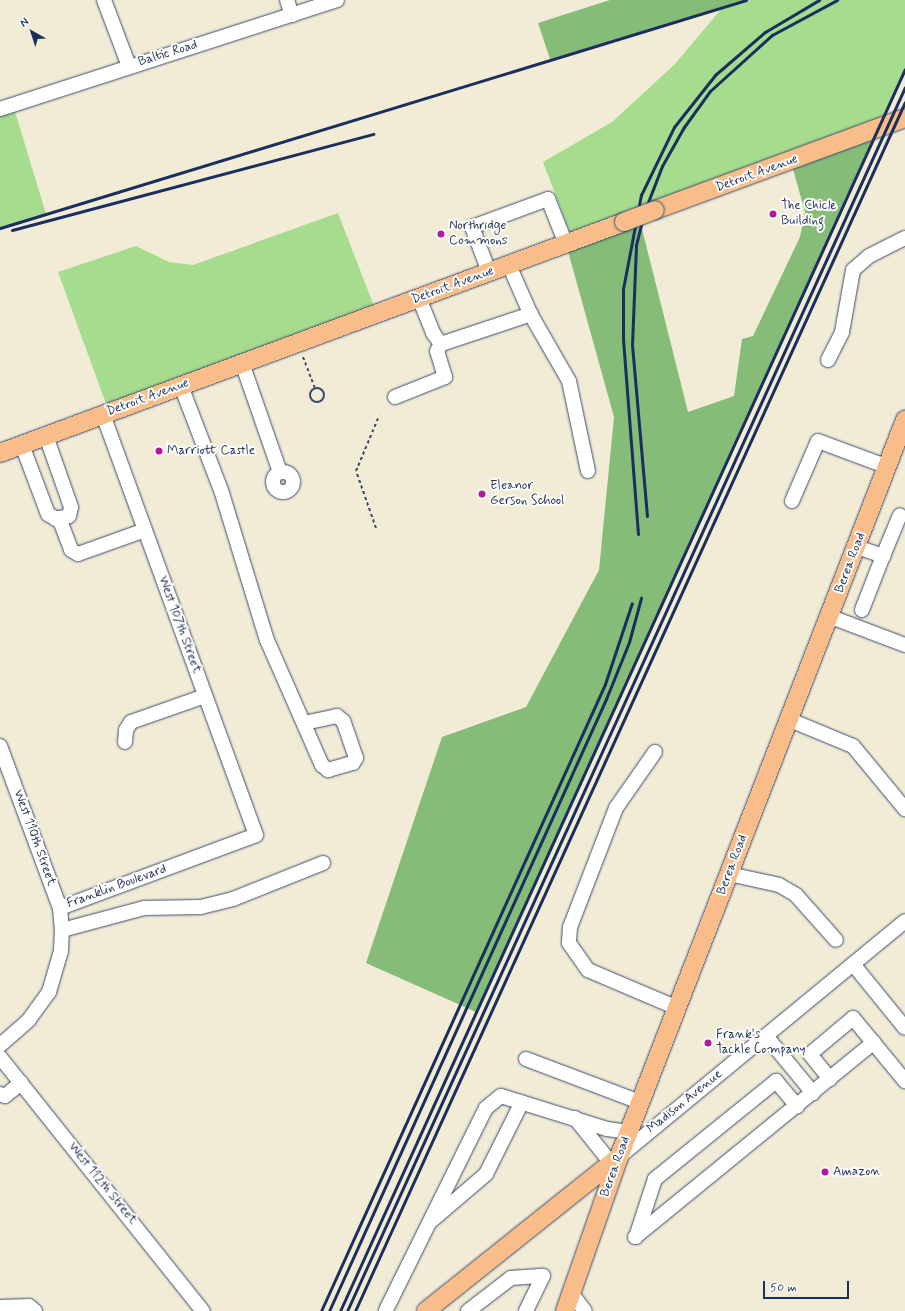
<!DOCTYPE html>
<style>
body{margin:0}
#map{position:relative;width:905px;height:1311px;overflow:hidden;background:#f2ecd6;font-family:Mynerve,sans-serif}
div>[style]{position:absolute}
.green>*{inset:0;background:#a5dc8d}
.forest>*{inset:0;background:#84bc78}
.path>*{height:2px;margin-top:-1px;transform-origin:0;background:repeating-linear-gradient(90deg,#3b4b70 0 3px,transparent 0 6px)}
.path>.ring{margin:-1px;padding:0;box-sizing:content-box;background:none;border:2px solid #3b4b70;border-radius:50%}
.roads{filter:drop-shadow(0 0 1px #3b4b70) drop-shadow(0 0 1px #3b4b70)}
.minor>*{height:14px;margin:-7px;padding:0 7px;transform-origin:7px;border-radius:7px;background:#fff}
.minor>.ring{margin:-7px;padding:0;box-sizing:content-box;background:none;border:14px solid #fff;border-radius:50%}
.major>*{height:18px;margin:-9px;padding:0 9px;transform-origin:9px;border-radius:9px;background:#f8bd88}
.rail>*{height:3px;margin:-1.5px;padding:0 1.5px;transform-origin:1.5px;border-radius:1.5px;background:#1b2f5e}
.bridges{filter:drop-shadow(0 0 1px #3b4b70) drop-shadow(0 0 1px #3b4b70)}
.major-bridge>*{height:18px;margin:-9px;padding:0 9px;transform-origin:9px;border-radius:9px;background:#f8bd88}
.dots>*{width:11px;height:11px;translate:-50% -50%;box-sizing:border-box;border:2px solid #fdfcf7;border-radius:50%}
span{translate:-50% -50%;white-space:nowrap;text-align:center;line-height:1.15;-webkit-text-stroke:4px #fdfcf7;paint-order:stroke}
.street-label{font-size:13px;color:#1b2f5e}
.poi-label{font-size:13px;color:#1b2f5e}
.left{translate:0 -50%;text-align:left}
.north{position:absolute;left:12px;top:12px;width:40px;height:40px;-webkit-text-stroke:3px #fdfcf7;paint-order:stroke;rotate:321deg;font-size:11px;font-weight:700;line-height:16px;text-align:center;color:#1b2f5e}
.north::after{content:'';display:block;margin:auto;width:14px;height:18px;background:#1b2f5e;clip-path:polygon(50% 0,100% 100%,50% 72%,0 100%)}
.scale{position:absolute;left:763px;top:1281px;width:86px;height:18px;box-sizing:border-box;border:2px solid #1b2f5e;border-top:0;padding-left:5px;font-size:12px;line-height:14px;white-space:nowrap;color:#1b2f5e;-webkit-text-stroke:3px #fdfcf7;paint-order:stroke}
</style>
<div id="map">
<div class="green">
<i style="clip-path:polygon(746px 0,905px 0,905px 69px,877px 129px,573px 241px,543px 162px,612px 122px,674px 65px,723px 7px)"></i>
<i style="clip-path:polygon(13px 105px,46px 214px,0 228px,0 109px)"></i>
<i style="clip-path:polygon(338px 213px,377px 314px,109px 412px,58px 272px,136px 246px,169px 262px,193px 265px)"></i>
</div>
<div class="forest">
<i style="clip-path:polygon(610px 0,748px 0,550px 59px,538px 23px)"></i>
<i style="clip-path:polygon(877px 129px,476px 1012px,366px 963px,442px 737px,526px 707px,599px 570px,614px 417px,566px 244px,639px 217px,688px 412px,734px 396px,742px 339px,753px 336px,800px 237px,805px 212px,791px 162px)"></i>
</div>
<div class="path">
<i style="left:303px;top:357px;width:33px;rotate:69deg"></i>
<i class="ring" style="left:310px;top:388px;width:12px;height:12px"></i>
<i style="left:376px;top:528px;width:60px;rotate:-109.3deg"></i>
<i style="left:356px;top:471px;width:60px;rotate:-67.3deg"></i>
</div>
<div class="roads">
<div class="minor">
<i style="left:104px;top:0;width:71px;rotate:69.3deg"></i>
<i style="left:287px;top:0;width:16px;rotate:72deg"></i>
<i style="left:0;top:109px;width:354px;rotate:-17.9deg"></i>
<i style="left:509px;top:265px;width:55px;rotate:66.3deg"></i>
<i style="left:531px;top:315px;width:76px;rotate:60.1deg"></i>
<i style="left:569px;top:381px;width:92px;rotate:78.1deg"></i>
<i style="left:489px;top:272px;width:48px;rotate:-110.7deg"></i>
<i style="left:472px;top:227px;width:81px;rotate:-20.2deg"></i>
<i style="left:548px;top:199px;width:48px;rotate:68.2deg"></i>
<i style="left:419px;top:298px;width:38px;rotate:68deg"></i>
<i style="left:433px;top:333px;width:14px;rotate:54deg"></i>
<i style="left:441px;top:344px;width:95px;rotate:-18.4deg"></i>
<i style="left:828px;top:360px;width:31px;rotate:-63deg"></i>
<i style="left:842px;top:332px;width:63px;rotate:-79.9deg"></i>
<i style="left:853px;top:270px;width:21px;rotate:-41deg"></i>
<i style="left:869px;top:256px;width:40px;rotate:-26.6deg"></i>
<i style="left:242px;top:363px;width:115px;rotate:70.8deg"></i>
<i style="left:181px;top:386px;width:111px;rotate:69deg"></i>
<i style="left:221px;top:490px;width:157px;rotate:73deg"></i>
<i style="left:267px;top:640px;width:137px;rotate:66.3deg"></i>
<i style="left:322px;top:765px;width:8px;rotate:40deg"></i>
<i style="left:328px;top:770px;width:26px;rotate:-16deg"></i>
<i style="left:353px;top:763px;width:6px;rotate:-59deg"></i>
<i style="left:356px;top:758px;width:39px;rotate:-109deg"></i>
<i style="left:343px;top:721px;width:8px;rotate:-140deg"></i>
<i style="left:337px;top:716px;width:34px;rotate:168deg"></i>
<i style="left:395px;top:397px;width:54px;rotate:-21.8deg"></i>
<i style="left:445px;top:377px;width:27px;rotate:-107deg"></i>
<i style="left:437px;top:351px;width:8px;rotate:-60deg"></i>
<i style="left:22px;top:445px;width:74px;rotate:69.4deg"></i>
<i style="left:48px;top:514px;width:9px;rotate:32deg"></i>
<i style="left:56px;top:519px;width:13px;rotate:-13deg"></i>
<i style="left:69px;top:516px;width:9px;rotate:-77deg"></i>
<i style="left:71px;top:507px;width:75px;rotate:-109.4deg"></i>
<i class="ring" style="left:273px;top:472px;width:6px;height:6px"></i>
<i style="left:792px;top:501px;width:65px;rotate:-66.6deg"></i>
<i style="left:818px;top:441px;width:75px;rotate:20.4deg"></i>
<i style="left:59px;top:518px;width:34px;rotate:69deg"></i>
<i style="left:71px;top:550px;width:8px;rotate:30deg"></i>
<i style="left:78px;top:554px;width:71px;rotate:-19.7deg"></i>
<i style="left:857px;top:547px;width:28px;rotate:19deg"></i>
<i style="left:883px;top:556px;width:58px;rotate:111.3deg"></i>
<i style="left:883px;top:556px;width:44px;rotate:-67.5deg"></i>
<i style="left:831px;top:617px;width:79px;rotate:20.7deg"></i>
<i style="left:790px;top:720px;width:68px;rotate:22.4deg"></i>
<i style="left:853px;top:746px;width:82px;rotate:50.5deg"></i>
<i style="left:125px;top:742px;width:12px;rotate:-85deg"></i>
<i style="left:126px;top:730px;width:9px;rotate:-58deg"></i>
<i style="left:131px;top:722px;width:78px;rotate:-19.4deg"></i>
<i style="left:0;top:746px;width:173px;rotate:69.7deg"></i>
<i style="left:60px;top:908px;width:22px;rotate:85deg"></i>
<i style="left:62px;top:930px;width:21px;rotate:93deg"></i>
<i style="left:61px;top:951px;width:43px;rotate:106.3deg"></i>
<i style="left:49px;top:992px;width:34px;rotate:126deg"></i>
<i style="left:29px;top:1020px;width:38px;rotate:139deg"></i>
<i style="left:655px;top:752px;width:68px;rotate:124.9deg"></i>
<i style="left:616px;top:808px;width:128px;rotate:111.1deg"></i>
<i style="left:570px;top:927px;width:16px;rotate:94deg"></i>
<i style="left:569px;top:943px;width:33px;rotate:55deg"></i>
<i style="left:588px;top:970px;width:97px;rotate:23.1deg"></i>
<i style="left:729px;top:874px;width:51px;rotate:12.4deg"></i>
<i style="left:779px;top:885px;width:20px;rotate:30deg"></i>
<i style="left:796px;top:895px;width:60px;rotate:48.4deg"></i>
<i style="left:60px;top:908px;width:209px;rotate:-20.4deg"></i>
<i style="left:256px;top:835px;width:448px;rotate:-110deg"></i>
<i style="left:62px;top:930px;width:85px;rotate:-15deg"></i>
<i style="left:144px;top:908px;width:57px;rotate:-1deg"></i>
<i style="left:201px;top:907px;width:33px;rotate:-14deg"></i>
<i style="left:233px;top:899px;width:97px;rotate:-21.8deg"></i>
<i style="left:853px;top:964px;width:82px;rotate:50.9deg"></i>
<i style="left:766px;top:1036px;width:74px;rotate:50.5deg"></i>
<i style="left:0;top:1057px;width:325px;rotate:51.4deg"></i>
<i style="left:526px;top:1059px;width:122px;rotate:20.7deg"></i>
<i style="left:830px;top:1079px;width:32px;rotate:-129deg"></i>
<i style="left:810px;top:1054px;width:56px;rotate:-39.9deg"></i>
<i style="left:853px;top:1018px;width:82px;rotate:50.5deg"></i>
<i style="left:0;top:1094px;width:5px;rotate:22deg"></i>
<i style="left:5px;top:1096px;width:21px;rotate:-39deg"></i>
<i style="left:575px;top:1118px;width:58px;rotate:51.3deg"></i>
<i style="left:620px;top:1156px;width:369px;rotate:-39.5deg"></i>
<i style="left:430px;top:1222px;width:74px;rotate:-40.6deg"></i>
<i style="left:486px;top:1174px;width:80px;rotate:-63.4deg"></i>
<i style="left:635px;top:1237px;width:308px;rotate:-39.2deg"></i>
<i style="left:636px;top:1237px;width:61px;rotate:-71.9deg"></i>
<i style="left:655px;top:1179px;width:156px;rotate:-39deg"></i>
<i style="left:776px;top:1081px;width:33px;rotate:50deg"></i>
<i style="left:572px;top:1294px;width:21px;rotate:53deg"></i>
<i style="left:0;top:1307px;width:29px;rotate:-2deg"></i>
<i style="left:29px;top:1306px;width:8px;rotate:40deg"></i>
<i style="left:386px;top:1310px;width:225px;rotate:-63.7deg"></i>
<i style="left:486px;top:1108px;width:19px;rotate:-39deg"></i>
<i style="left:501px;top:1096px;width:111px;rotate:17.3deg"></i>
<i style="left:607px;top:1129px;width:21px;rotate:8deg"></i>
<i style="left:468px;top:1311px;width:54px;rotate:-37.5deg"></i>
<i style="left:511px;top:1278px;width:32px;rotate:-4deg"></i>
<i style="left:543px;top:1276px;width:39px;rotate:116deg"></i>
</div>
<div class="major">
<i style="left:655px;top:210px;width:266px;rotate:-20.2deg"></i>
<i style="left:0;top:453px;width:665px;rotate:-20.31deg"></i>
<i style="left:426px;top:1311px;width:247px;rotate:-38.6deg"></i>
<i style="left:565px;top:1311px;width:163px;rotate:-70.7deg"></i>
<i style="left:619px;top:1157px;width:791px;rotate:-68.79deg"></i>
</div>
</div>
<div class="rail">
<i style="left:0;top:228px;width:780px;rotate:-16.99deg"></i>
<i style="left:12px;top:230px;width:374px;rotate:-14.9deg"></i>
<i style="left:647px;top:516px;width:172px;rotate:-95deg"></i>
<i style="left:632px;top:345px;width:100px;rotate:-87.7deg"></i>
<i style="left:636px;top:245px;width:36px;rotate:-76deg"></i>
<i style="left:645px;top:210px;width:47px;rotate:-68.9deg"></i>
<i style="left:662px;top:166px;width:45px;rotate:-60.6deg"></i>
<i style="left:684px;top:127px;width:44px;rotate:-54.2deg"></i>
<i style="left:710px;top:91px;width:84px;rotate:-42.1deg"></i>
<i style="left:772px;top:35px;width:74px;rotate:-28.3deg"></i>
<i style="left:638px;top:534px;width:196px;rotate:-94.4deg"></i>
<i style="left:623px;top:339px;width:50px;rotate:-90deg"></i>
<i style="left:623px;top:289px;width:96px;rotate:-79.2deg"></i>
<i style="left:641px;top:195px;width:76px;rotate:-64.1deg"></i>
<i style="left:674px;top:127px;width:66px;rotate:-51.7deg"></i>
<i style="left:715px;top:75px;width:66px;rotate:-40.7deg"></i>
<i style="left:765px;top:32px;width:63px;rotate:-30.7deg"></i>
<i style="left:321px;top:1311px;width:688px;rotate:-65.63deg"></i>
<i style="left:605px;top:684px;width:85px;rotate:-71.6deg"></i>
<i style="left:329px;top:1311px;width:672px;rotate:-65.65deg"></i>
<i style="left:606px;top:699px;width:61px;rotate:-68deg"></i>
<i style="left:629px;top:642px;width:46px;rotate:-74.7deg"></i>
<i style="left:340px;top:1311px;width:1364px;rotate:-65.54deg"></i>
<i style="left:347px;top:1311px;width:1345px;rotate:-65.49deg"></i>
<i style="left:355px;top:1311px;width:1328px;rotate:-65.54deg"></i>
</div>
<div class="bridges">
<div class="major-bridge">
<i style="left:624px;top:222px;width:33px;rotate:-21deg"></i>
</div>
</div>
<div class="dots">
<i style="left:773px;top:214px;background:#b5179e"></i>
<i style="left:441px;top:234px;background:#b5179e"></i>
<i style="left:159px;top:451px;background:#b5179e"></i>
<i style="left:482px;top:494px;background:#b5179e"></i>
<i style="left:708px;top:1043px;background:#b5179e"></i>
<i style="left:825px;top:1172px;background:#b5179e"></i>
</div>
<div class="street-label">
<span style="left:168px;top:54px;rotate:-17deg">Baltic Road</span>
<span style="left:757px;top:174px;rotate:-20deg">Detroit Avenue</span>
<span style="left:453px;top:286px;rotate:-20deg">Detroit Avenue</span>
<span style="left:148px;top:398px;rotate:-20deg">Detroit Avenue</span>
<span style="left:851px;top:563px;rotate:-69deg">Berea Road</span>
<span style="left:179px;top:625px;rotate:70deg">West 107th Street</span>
<span style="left:34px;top:838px;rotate:70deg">West 110th Street</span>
<span style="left:733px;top:865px;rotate:-69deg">Berea Road</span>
<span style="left:117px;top:887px;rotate:-20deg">Franklin Boulevard</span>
<span style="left:685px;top:1102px;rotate:-39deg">Madison Avenue</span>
<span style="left:616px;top:1167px;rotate:-70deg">Berea Road</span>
<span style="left:102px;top:1184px;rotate:51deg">West 112th Street</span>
</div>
<div class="poi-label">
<span class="left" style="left:781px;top:214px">The Chicle<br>Building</span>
<span class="left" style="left:449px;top:234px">Northridge<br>Commons</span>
<span class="left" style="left:167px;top:451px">Marriott Castle</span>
<span class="left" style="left:490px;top:494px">Eleanor<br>Gerson School</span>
<span class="left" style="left:716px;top:1043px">Frank's<br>Tackle Company</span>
<span class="left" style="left:833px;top:1172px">Amazon</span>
</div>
<div class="north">N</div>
<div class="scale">50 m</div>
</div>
